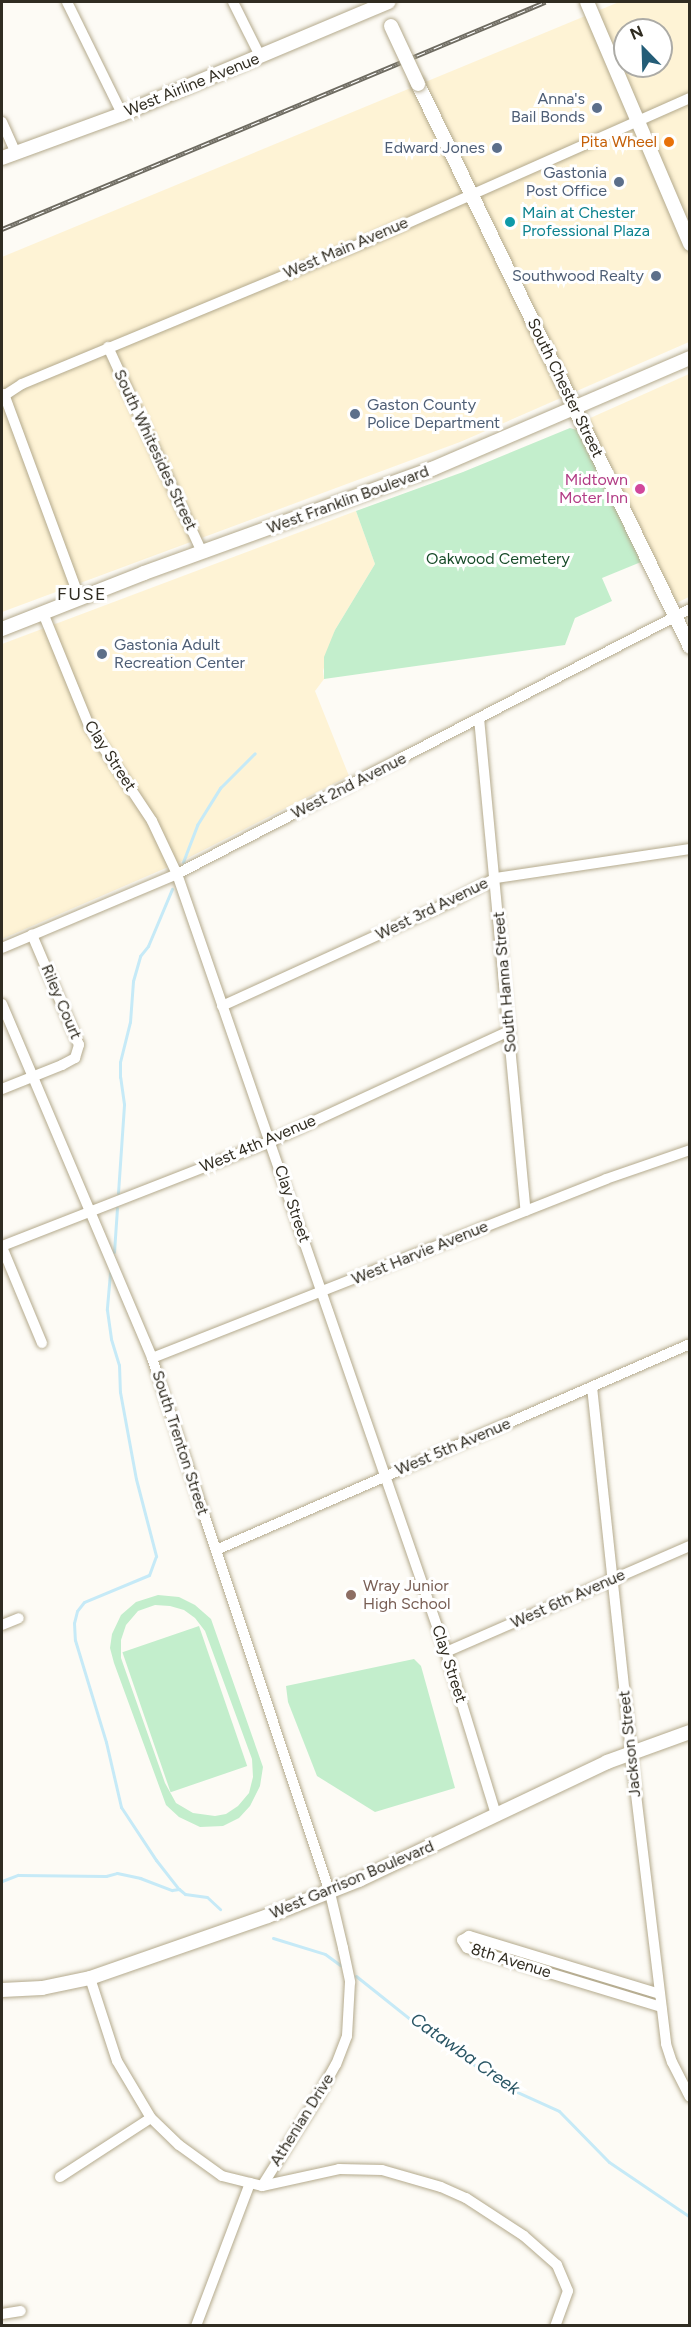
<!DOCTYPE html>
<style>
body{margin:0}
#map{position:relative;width:691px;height:2327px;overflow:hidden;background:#fdfbf5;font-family:Figtree,sans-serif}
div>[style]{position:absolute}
.built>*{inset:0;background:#fef3d5}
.green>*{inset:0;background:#c3eecc;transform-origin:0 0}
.stream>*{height:3px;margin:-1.5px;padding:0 1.5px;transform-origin:1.5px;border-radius:1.5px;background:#c6eaf7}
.roads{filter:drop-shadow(0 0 2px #b4aa8d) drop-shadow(0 0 2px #b4aa8d)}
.minor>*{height:10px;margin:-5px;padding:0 5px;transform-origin:5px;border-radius:5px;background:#fff}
.major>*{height:14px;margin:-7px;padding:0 7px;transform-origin:7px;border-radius:7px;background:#fff}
.rail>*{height:5px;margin-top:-2.5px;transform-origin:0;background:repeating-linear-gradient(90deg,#fff 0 9px,#6e6b61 0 18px);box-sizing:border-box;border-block:2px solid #6e6b61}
.bridges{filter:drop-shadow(0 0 2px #b4aa8d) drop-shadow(0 0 2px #b4aa8d)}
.major-bridge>*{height:14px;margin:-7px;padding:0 7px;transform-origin:7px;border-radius:7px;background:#fff}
.dots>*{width:16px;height:16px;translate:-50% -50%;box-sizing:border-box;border:3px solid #fff;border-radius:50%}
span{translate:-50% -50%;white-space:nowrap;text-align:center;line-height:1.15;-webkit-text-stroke:6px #fff;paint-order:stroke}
.street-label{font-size:16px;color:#302c21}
.service-label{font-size:16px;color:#4e5e75}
.right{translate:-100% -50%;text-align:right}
.left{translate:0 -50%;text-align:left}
.food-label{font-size:16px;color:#c56008}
.culture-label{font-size:16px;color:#0d838f}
.hotel-label{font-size:16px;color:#b23c85}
.park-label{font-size:16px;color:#184c29}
.education-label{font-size:16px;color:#785e54}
.neighbourhood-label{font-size:18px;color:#302c21;letter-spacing:1.5px}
.water-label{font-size:18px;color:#2a5665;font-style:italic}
.frame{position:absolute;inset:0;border:3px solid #302c21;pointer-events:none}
.north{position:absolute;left:613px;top:18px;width:60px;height:60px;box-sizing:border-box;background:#fff;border:2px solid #acaba6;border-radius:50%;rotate:337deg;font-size:16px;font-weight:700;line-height:24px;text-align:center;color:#302c21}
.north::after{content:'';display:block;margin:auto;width:21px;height:27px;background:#245d77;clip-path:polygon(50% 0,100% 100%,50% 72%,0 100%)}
</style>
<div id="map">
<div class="built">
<i style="clip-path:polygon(evenodd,619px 2px,689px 2px,689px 342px,460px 442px,2px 612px,2px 257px,619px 2px,625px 30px,661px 30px,661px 66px,625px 66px,625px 30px)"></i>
<i style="clip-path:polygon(689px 374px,689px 597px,674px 604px,588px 419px)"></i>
<i style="clip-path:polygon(356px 511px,375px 564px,335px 630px,323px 671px,324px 679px,315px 691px,349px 776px,182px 861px,2px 939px,2px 644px)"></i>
</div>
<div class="green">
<i style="clip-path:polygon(570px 428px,577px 430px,581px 436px,641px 562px,602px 578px,612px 601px,575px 618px,565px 645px,324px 679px,324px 657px,335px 630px,375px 564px,356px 511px,463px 472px)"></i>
<i style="clip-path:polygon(evenodd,158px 1595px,179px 1597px,195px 1605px,211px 1619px,263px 1767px,260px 1786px,250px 1806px,239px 1818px,223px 1826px,200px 1827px,179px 1817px,166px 1805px,114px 1663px,110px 1648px,112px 1634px,121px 1615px,136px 1602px,158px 1595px,155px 1605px,170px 1606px,184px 1610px,195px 1618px,205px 1631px,252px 1759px,253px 1777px,249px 1793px,238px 1806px,226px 1814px,215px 1816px,193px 1813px,176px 1803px,165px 1783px,121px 1658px,121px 1640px,126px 1625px,138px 1611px,155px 1605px)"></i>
<i style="left:199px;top:1626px;width:148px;height:81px;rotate:71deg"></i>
<i style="clip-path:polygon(414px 1659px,421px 1666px,455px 1788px,375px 1812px,317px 1776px,288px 1702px,286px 1686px)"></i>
</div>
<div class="stream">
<i style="left:183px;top:862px;width:40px;rotate:-69deg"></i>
<i style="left:197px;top:825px;width:44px;rotate:-58.1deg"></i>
<i style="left:220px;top:788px;width:49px;rotate:-45deg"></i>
<i style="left:118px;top:1193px;width:89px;rotate:-86.1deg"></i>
<i style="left:124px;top:1104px;width:27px;rotate:-98deg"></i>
<i style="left:120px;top:1077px;width:15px;rotate:-90deg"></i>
<i style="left:120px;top:1062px;width:41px;rotate:-76deg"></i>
<i style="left:130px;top:1022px;width:41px;rotate:-85.8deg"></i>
<i style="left:133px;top:981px;width:26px;rotate:-74deg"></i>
<i style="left:140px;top:956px;width:13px;rotate:-51deg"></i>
<i style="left:148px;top:946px;width:62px;rotate:-67.2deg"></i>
<i style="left:114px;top:1252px;width:44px;rotate:-86.1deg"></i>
<i style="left:110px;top:1273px;width:37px;rotate:95deg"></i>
<i style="left:107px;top:1310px;width:29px;rotate:82deg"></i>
<i style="left:111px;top:1339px;width:27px;rotate:73deg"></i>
<i style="left:119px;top:1365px;width:27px;rotate:88deg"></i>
<i style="left:120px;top:1392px;width:88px;rotate:79.6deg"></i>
<i style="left:136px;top:1479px;width:80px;rotate:75.4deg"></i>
<i style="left:156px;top:1556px;width:20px;rotate:110deg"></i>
<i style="left:149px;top:1575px;width:70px;rotate:157.4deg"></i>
<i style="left:84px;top:1602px;width:11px;rotate:128deg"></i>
<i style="left:77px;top:1611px;width:12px;rotate:104deg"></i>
<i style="left:74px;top:1623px;width:17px;rotate:87deg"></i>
<i style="left:75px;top:1640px;width:107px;rotate:73.1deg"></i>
<i style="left:106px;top:1742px;width:67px;rotate:77deg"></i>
<i style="left:121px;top:1807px;width:64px;rotate:56.6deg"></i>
<i style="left:156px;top:1860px;width:37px;rotate:52deg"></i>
<i style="left:2px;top:1881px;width:17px;rotate:-21deg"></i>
<i style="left:18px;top:1875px;width:88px;rotate:0.7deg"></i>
<i style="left:106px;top:1876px;width:11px;rotate:-15deg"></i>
<i style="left:117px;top:1873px;width:24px;rotate:12deg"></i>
<i style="left:140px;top:1878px;width:34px;rotate:21deg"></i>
<i style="left:172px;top:1890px;width:7px;rotate:-8deg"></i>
<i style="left:179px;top:1889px;width:8px;rotate:40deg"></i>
<i style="left:185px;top:1894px;width:22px;rotate:8deg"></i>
<i style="left:207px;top:1897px;width:18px;rotate:43deg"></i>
<i style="left:273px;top:1938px;width:54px;rotate:17.1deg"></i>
<i style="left:325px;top:1954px;width:19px;rotate:36deg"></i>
<i style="left:356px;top:1976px;width:82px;rotate:38.6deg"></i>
<i style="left:420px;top:2027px;width:105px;rotate:34.9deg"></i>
<i style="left:506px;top:2087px;width:58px;rotate:24.4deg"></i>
<i style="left:559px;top:2111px;width:71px;rotate:45.6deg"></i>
<i style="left:609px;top:2162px;width:98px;rotate:34.2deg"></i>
</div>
<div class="roads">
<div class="minor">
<i style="left:67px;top:2px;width:125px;rotate:63.8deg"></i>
<i style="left:233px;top:2px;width:60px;rotate:63.4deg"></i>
<i style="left:2px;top:122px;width:34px;rotate:66deg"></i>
<i style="left:108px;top:347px;width:226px;rotate:65.4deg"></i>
<i style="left:4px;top:394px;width:219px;rotate:69.7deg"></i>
<i style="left:2px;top:397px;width:24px;rotate:-33deg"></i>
<i style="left:22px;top:384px;width:371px;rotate:-22.5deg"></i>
<i style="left:365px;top:242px;width:355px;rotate:-23.9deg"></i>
<i style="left:43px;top:613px;width:122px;rotate:67.8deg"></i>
<i style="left:89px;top:726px;width:114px;rotate:56.4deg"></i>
<i style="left:152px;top:821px;width:59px;rotate:64.7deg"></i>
<i style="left:177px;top:874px;width:823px;rotate:70.93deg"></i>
<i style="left:446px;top:1652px;width:170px;rotate:72.9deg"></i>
<i style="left:479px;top:718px;width:495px;rotate:84.6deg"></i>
<i style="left:2px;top:948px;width:190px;rotate:-22.9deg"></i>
<i style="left:177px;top:874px;width:577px;rotate:-27.32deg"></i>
<i style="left:2px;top:1004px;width:384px;rotate:67deg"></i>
<i style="left:152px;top:1358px;width:564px;rotate:71.6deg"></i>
<i style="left:330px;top:1893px;width:57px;rotate:76.7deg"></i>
<i style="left:343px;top:1948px;width:35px;rotate:78deg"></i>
<i style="left:350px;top:1982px;width:54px;rotate:93.2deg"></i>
<i style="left:347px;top:2036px;width:30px;rotate:111deg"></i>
<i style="left:336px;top:2064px;width:38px;rotate:119deg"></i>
<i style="left:318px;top:2097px;width:105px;rotate:122.2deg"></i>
<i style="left:222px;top:1006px;width:251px;rotate:-24.5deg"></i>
<i style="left:450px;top:902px;width:52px;rotate:-27.6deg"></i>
<i style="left:496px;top:878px;width:196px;rotate:-8.5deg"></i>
<i style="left:2px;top:1089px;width:65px;rotate:-21.8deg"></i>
<i style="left:62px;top:1065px;width:15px;rotate:-28deg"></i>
<i style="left:75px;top:1058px;width:14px;rotate:-73deg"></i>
<i style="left:79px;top:1045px;width:120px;rotate:-113.1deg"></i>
<i style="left:2px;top:1246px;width:289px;rotate:-21.3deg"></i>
<i style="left:271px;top:1141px;width:262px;rotate:-24.8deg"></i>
<i style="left:2px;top:1247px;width:104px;rotate:67.4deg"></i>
<i style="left:152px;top:1358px;width:488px;rotate:-21.5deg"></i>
<i style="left:606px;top:1179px;width:89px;rotate:-19deg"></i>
<i style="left:592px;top:1387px;width:368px;rotate:83.9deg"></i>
<i style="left:631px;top:1753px;width:293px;rotate:83.1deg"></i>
<i style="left:666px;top:2044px;width:19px;rotate:72deg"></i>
<i style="left:672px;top:2062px;width:39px;rotate:63deg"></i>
<i style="left:216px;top:1550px;width:517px;rotate:-23.49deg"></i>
<i style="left:2px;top:1625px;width:18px;rotate:-22deg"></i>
<i style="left:446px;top:1652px;width:266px;rotate:-23.5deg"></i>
<i style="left:90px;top:1978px;width:87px;rotate:72deg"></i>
<i style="left:117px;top:2061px;width:66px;rotate:59.2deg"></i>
<i style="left:151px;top:2118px;width:39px;rotate:44deg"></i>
<i style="left:179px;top:2145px;width:53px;rotate:35.8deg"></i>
<i style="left:222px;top:2176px;width:41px;rotate:14deg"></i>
<i style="left:262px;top:2186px;width:79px;rotate:-12.4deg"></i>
<i style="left:339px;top:2169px;width:43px;rotate:1.3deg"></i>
<i style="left:382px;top:2170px;width:61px;rotate:16.1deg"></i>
<i style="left:441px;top:2187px;width:27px;rotate:24deg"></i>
<i style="left:466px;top:2198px;width:69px;rotate:33.2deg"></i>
<i style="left:524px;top:2236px;width:44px;rotate:41.3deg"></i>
<i style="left:557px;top:2265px;width:28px;rotate:67deg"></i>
<i style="left:568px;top:2291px;width:37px;rotate:110deg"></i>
<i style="left:660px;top:1994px;width:200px;rotate:-163.1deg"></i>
<i style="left:469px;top:1936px;width:8px;rotate:150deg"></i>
<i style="left:462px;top:1940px;width:9px;rotate:58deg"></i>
<i style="left:467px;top:1948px;width:203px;rotate:16.9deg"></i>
<i style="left:60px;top:2177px;width:108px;rotate:-33deg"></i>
<i style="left:2px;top:2314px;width:19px;rotate:-9deg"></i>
<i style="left:196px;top:2326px;width:153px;rotate:-69.3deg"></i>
</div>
<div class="major">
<i style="left:587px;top:2px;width:263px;rotate:66.9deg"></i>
<i style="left:418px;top:84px;width:625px;rotate:64.21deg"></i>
<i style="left:2px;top:158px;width:128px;rotate:-20.1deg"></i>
<i style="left:122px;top:114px;width:289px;rotate:-22.8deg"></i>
<i style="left:2px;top:629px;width:153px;rotate:-21.5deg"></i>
<i style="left:144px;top:573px;width:306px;rotate:-19.9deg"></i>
<i style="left:432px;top:469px;width:281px;rotate:-23.3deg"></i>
<i style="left:2px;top:1990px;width:40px;rotate:-2.9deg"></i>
<i style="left:42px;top:1988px;width:49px;rotate:-11.8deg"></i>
<i style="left:90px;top:1978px;width:188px;rotate:-19.2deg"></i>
<i style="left:268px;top:1916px;width:98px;rotate:-21.6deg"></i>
<i style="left:359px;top:1880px;width:275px;rotate:-25.4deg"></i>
<i style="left:607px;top:1762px;width:88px;rotate:-19.9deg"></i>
</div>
</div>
<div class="rail">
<i style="left:2px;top:229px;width:589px;rotate:-22.69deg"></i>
</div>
<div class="bridges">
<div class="major-bridge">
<i style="left:391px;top:26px;width:64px;rotate:65deg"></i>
</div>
</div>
<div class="dots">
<i style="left:597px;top:108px;background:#5c6f8a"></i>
<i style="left:669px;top:142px;background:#e8710a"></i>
<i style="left:497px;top:148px;background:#5c6f8a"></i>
<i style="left:619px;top:182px;background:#5c6f8a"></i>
<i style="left:510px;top:222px;background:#0f9aa8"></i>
<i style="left:656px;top:276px;background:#5c6f8a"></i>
<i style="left:355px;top:414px;background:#5c6f8a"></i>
<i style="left:640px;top:489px;background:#d1479c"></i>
<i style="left:102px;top:654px;background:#5c6f8a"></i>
<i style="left:351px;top:1595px;background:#8d6e63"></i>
</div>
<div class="street-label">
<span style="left:192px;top:85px;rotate:-22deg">West Airline Avenue</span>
<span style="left:346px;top:248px;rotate:-23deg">West Main Avenue</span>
<span style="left:565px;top:388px;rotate:64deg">South Chester Street</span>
<span style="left:155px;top:450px;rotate:65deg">South Whitesides Street</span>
<span style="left:348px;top:500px;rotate:-20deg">West Franklin Boulevard</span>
<span style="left:110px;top:756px;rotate:57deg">Clay Street</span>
<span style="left:349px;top:786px;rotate:-27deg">West 2nd Avenue</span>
<span style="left:432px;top:909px;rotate:-26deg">West 3rd Avenue</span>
<span style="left:505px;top:982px;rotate:-95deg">South Hanna Street</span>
<span style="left:61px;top:1002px;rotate:67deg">Riley Court</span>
<span style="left:258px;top:1144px;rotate:-23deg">West 4th Avenue</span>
<span style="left:292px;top:1204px;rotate:71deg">Clay Street</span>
<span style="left:420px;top:1253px;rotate:-22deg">West Harvie Avenue</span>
<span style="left:180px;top:1443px;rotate:72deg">South Trenton Street</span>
<span style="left:453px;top:1447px;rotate:-23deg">West 5th Avenue</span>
<span style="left:568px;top:1599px;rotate:-24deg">West 6th Avenue</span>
<span style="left:449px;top:1664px;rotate:72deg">Clay Street</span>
<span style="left:630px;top:1744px;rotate:-96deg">Jackson Street</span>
<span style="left:352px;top:1880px;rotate:-23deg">West Garrison Boulevard</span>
<span style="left:511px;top:1961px;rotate:17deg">8th Avenue</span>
<span style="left:302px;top:2120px;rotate:-58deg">Athenian Drive</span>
</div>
<div class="service-label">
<span class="right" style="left:585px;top:108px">Anna's<br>Bail Bonds</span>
<span class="right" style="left:485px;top:148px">Edward Jones</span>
<span class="right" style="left:607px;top:182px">Gastonia<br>Post Office</span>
<span class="right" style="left:644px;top:276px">Southwood Realty</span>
<span class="left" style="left:367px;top:414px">Gaston County<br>Police Department</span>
<span class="left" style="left:114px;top:654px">Gastonia Adult<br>Recreation Center</span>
</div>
<div class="food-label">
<span class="right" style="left:657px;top:142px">Pita Wheel</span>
</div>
<div class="culture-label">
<span class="left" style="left:522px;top:222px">Main at Chester<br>Professional Plaza</span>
</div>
<div class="hotel-label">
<span class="right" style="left:628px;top:489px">Midtown<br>Moter Inn</span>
</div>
<div class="park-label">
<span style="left:498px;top:559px">Oakwood Cemetery</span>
</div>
<div class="education-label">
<span class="left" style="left:363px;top:1595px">Wray Junior<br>High School</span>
</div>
<div class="neighbourhood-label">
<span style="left:82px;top:594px">FUSE</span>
</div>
<div class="water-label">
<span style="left:465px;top:2054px;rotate:35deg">Catawba Creek</span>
</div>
<div class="frame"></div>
<div class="north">N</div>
</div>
